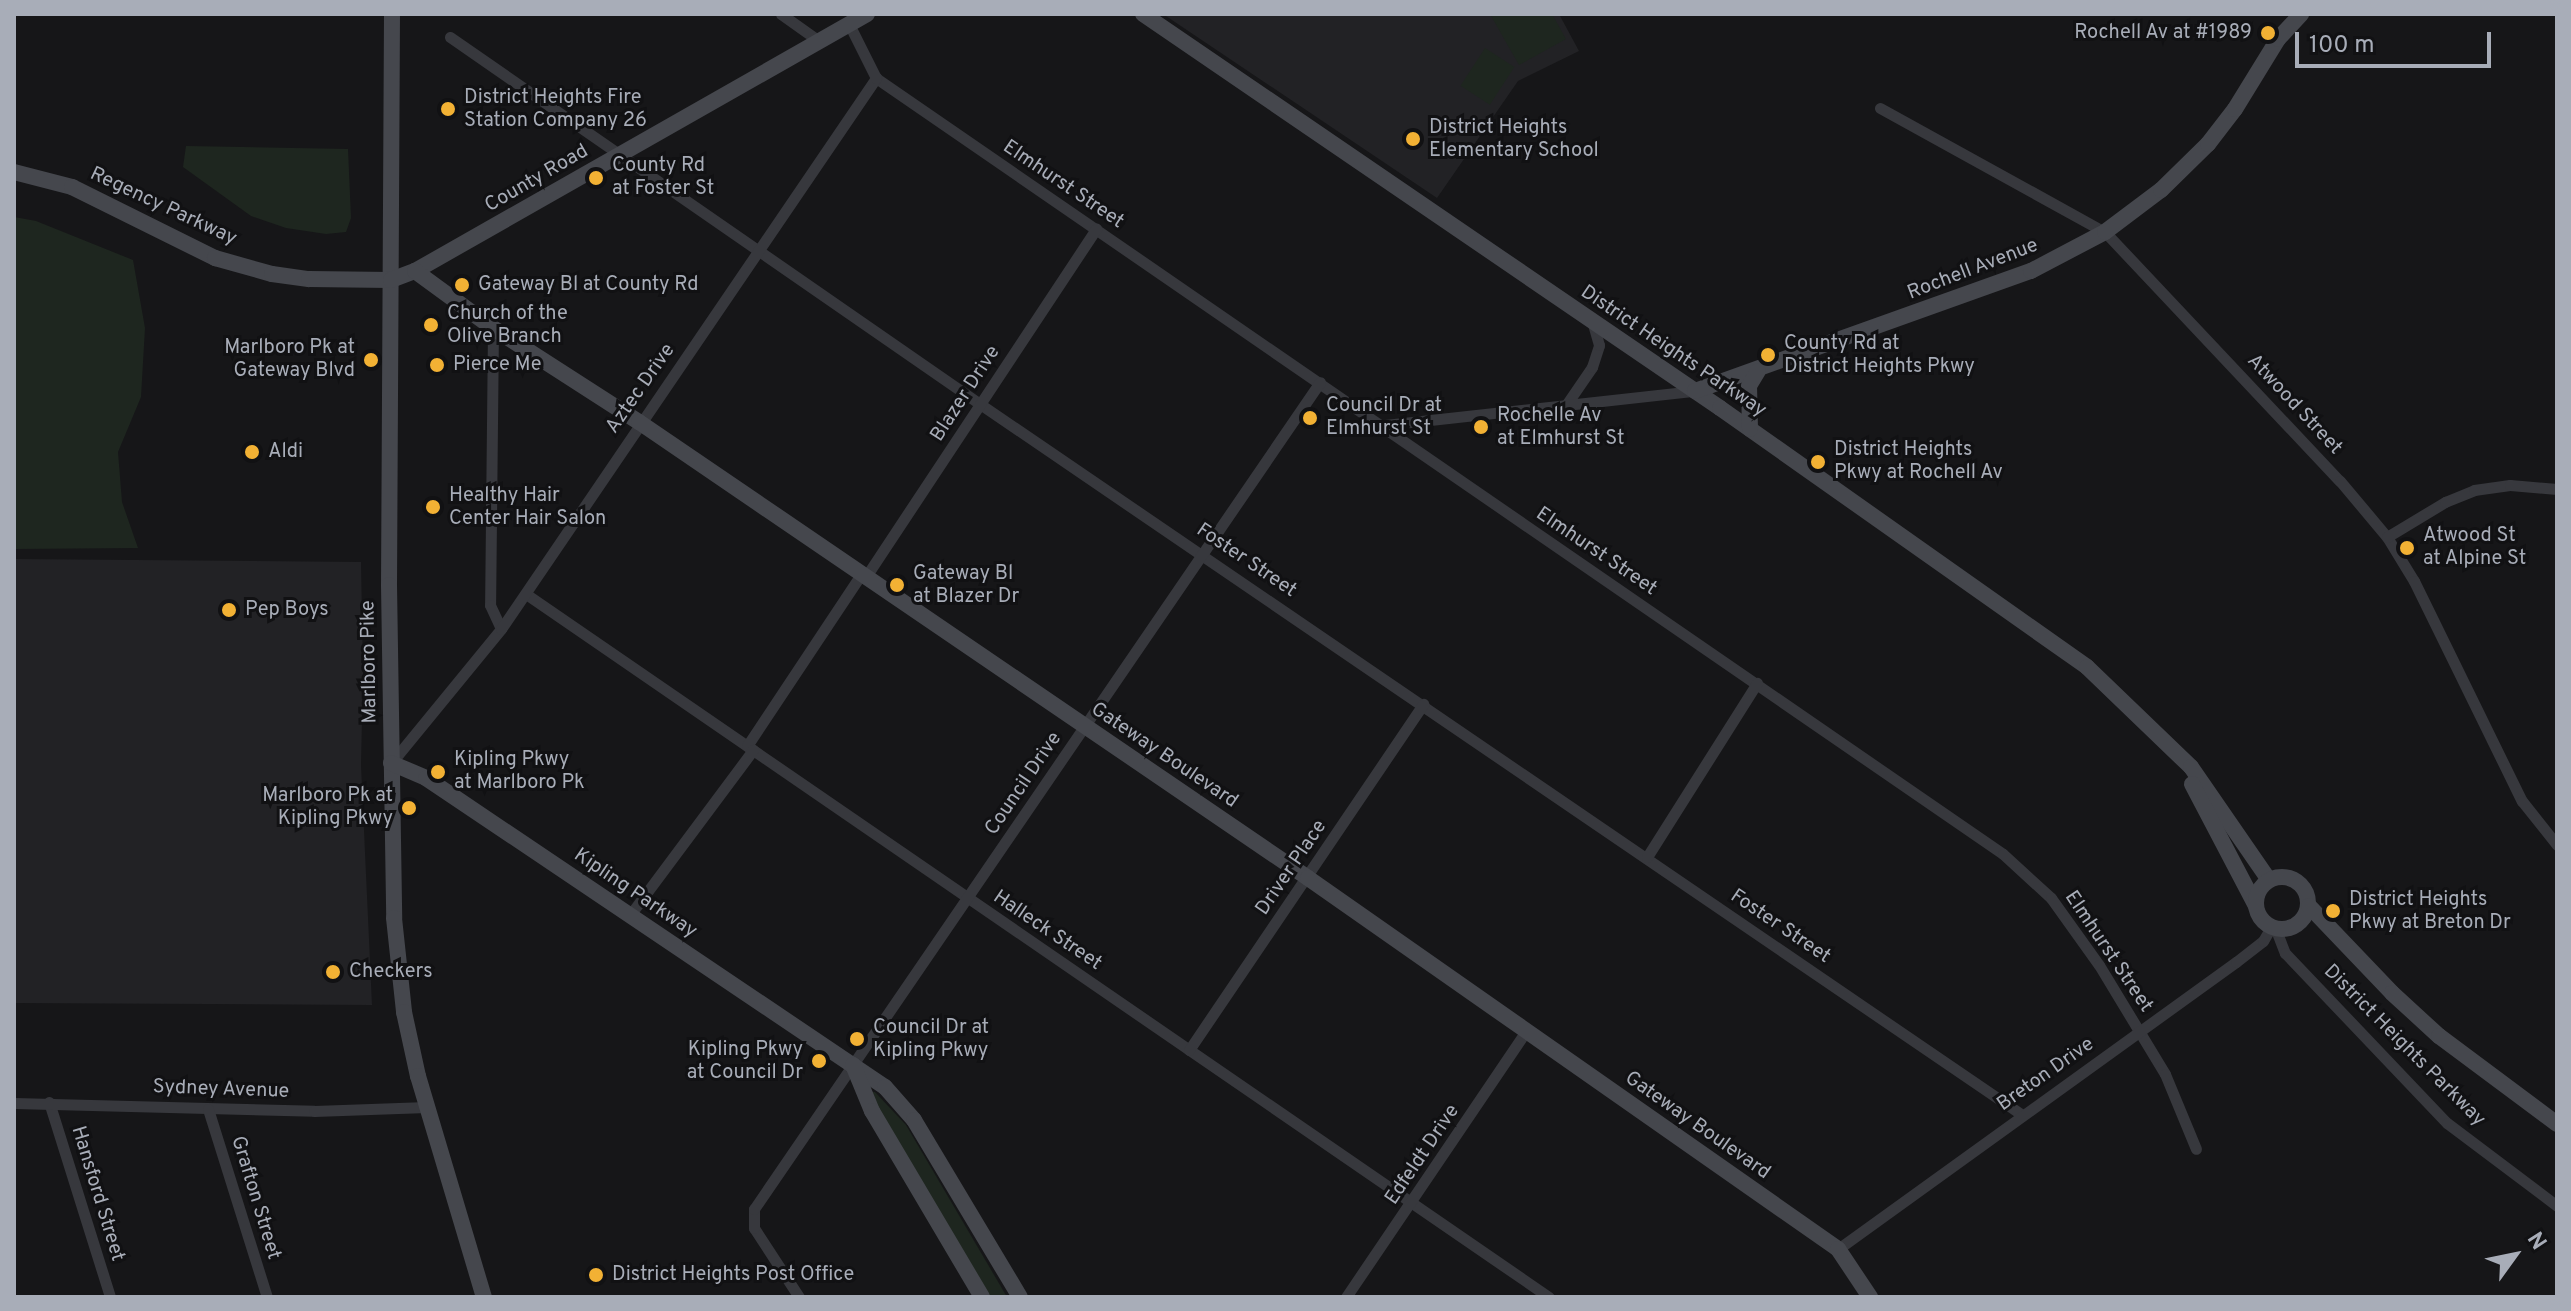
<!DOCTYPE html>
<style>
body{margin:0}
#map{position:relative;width:2571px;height:1311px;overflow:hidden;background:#161618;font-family:Overpass,sans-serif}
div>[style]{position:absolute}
.built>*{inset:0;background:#222225}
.green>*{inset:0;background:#1e261f;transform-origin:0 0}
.street>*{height:11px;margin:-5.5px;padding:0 5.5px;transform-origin:5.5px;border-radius:5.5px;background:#37383d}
.secondary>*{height:16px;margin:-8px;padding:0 8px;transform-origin:8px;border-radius:8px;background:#45474d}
.secondary>.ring{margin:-8px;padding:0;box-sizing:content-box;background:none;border:16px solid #45474d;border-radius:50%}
.dots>*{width:22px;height:22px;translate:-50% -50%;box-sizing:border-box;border:4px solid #111113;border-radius:50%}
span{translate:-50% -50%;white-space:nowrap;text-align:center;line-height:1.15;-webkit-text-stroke:6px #111113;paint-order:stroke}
.poi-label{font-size:20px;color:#a8adb8}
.right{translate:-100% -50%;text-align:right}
.left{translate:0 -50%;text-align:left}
.street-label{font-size:20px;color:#a8adb8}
.frame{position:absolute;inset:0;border:16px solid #a8adb8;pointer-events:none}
.north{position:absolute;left:2475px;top:1215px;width:80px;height:80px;-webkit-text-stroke:6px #111113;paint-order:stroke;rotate:57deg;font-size:22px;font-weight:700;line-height:32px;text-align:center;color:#a8adb8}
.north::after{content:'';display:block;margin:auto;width:28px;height:36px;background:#a8adb8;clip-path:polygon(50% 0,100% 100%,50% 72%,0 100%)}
.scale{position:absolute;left:2295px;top:32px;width:196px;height:36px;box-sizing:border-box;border:4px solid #a8adb8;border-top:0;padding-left:10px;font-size:24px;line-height:28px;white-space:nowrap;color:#a8adb8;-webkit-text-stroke:6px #111113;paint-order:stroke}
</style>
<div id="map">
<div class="built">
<i style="clip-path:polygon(1163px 14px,1559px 14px,1579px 51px,1518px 81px,1437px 198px)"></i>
<i style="clip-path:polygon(14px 559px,361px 562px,363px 673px,361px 765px,372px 1005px,14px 1003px)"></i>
</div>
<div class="green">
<i style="clip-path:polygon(1490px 14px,1552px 14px,1566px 39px,1519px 65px)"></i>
<i style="left:1485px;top:48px;width:35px;height:45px;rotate:33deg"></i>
<i style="clip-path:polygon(186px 146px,348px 149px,351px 218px,346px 232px,326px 234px,286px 228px,251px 216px,183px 167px)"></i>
<i style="clip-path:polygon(14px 217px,36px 221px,133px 260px,145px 328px,141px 397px,118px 452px,122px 502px,138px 548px,14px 549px)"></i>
<i style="clip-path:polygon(869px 1092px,875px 1092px,906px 1125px,1007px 1297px,987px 1297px)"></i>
</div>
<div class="street">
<i style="left:781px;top:14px;width:47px;rotate:35.4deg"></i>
<i style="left:450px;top:37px;width:645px;rotate:34.7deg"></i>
<i style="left:980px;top:404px;width:1260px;rotate:34.3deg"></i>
<i style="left:876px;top:78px;width:1368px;rotate:34.55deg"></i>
<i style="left:2003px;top:854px;width:65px;rotate:42.5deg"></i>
<i style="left:2051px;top:898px;width:82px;rotate:54.4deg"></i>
<i style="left:2099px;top:965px;width:127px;rotate:58.8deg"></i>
<i style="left:2165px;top:1074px;width:81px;rotate:67.5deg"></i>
<i style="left:1880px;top:108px;width:257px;rotate:28.9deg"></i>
<i style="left:2105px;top:232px;width:342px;rotate:46.7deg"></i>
<i style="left:2340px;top:481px;width:73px;rotate:50deg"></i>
<i style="left:2387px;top:537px;width:52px;rotate:58.5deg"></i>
<i style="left:2414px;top:581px;width:245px;rotate:63.9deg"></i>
<i style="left:2522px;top:801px;width:56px;rotate:51.5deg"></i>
<i style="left:493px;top:328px;width:277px;rotate:90.6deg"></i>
<i style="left:490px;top:605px;width:26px;rotate:65deg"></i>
<i style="left:1566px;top:405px;width:46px;rotate:-55.6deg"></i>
<i style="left:1592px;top:367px;width:23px;rotate:-72deg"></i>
<i style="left:1599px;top:345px;width:25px;rotate:-106deg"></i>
<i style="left:1385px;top:425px;width:311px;rotate:-6.3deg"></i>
<i style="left:2387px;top:537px;width:68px;rotate:-31.1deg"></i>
<i style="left:2445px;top:502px;width:31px;rotate:-22deg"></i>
<i style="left:2474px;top:490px;width:36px;rotate:-8deg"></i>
<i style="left:2510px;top:485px;width:47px;rotate:4.9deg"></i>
<i style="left:865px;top:578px;width:419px;rotate:-56.5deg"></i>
<i style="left:526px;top:594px;width:1241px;rotate:34.5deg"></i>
<i style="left:747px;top:746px;width:204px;rotate:-56.4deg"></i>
<i style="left:392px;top:762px;width:172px;rotate:-50.7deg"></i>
<i style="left:501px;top:629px;width:667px;rotate:-55.76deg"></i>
<i style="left:876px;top:78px;width:60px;rotate:-116.6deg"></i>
<i style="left:1647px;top:857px;width:206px;rotate:-57.7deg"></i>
<i style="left:630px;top:915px;width:206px;rotate:-53.3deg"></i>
<i style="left:2276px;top:930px;width:25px;rotate:69deg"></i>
<i style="left:2285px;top:953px;width:235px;rotate:46.4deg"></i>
<i style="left:2447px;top:1123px;width:138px;rotate:37deg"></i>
<i style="left:1189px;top:1050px;width:418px;rotate:-55.9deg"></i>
<i style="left:49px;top:1102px;width:204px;rotate:72.6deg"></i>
<i style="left:14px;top:1103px;width:300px;rotate:1.5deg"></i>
<i style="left:314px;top:1111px;width:113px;rotate:-2deg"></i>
<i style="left:208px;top:1109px;width:197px;rotate:72.6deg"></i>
<i style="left:1838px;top:1249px;width:491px;rotate:-35.8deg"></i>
<i style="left:2236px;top:962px;width:34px;rotate:-38deg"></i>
<i style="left:2263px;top:941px;width:16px;rotate:-60deg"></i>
<i style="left:799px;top:1297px;width:82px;rotate:-123.1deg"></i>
<i style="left:754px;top:1228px;width:19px;rotate:-90deg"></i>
<i style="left:754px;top:1209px;width:1002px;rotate:-55.61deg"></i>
<i style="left:1346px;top:1297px;width:321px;rotate:-55.9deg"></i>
</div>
<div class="secondary">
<i style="left:392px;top:14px;width:571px;rotate:90.3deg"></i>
<i style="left:389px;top:585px;width:333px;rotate:89.1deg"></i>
<i style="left:394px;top:918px;width:95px;rotate:83.9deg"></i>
<i style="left:404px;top:1012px;width:66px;rotate:77.7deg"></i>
<i style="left:418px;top:1076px;width:231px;rotate:73.4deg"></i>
<i style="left:1143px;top:14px;width:699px;rotate:34.33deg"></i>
<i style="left:1720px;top:408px;width:449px;rotate:35.2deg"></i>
<i style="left:2087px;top:667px;width:144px;rotate:43.9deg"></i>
<i style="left:2191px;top:767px;width:137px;rotate:55.4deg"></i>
<i style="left:14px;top:172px;width:60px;rotate:14.5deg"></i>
<i style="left:72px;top:187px;width:160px;rotate:26.4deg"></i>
<i style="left:215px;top:258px;width:59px;rotate:15.7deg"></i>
<i style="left:272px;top:274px;width:37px;rotate:8deg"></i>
<i style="left:309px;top:279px;width:82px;rotate:0.7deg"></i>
<i style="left:391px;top:280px;width:26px;rotate:-21deg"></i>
<i style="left:415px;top:271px;width:520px;rotate:-29.62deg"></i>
<i style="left:415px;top:271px;width:97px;rotate:36.2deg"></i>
<i style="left:493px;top:328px;width:174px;rotate:32.8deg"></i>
<i style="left:639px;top:422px;width:810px;rotate:34.28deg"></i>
<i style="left:1308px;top:878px;width:647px;rotate:34.99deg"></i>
<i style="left:1838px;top:1249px;width:58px;rotate:56.3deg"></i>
<i style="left:1695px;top:391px;width:357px;rotate:-19.7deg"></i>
<i style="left:2031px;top:271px;width:84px;rotate:-27.8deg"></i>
<i style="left:2105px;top:232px;width:70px;rotate:-36.9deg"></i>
<i style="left:2161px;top:190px;width:66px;rotate:-44.4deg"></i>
<i style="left:2208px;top:144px;width:44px;rotate:-52.4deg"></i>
<i style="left:2235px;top:109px;width:82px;rotate:-58.4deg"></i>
<i style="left:2278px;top:39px;width:34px;rotate:-47deg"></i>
<i style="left:1750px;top:429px;width:43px;rotate:-91.3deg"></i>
<i style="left:1749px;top:386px;width:17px;rotate:-59deg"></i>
<i style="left:391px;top:763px;width:38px;rotate:23deg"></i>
<i style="left:426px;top:778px;width:553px;rotate:33.95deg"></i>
<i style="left:885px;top:1087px;width:44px;rotate:48.7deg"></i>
<i style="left:914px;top:1120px;width:206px;rotate:59.1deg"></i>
<i style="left:2192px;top:784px;width:138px;rotate:62.3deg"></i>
<i class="ring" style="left:2256px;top:877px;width:36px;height:36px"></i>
<i style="left:2309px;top:906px;width:120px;rotate:46.3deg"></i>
<i style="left:2392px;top:993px;width:64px;rotate:42.5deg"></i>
<i style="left:2439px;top:1036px;width:147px;rotate:36.7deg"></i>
<i style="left:853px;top:1065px;width:50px;rotate:67.6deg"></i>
<i style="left:872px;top:1111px;width:216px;rotate:59.4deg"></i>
</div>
<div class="dots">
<i style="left:2268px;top:33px;background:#f2b134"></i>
<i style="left:448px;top:109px;background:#f2b134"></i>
<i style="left:1413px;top:139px;background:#f2b134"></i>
<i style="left:596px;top:178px;background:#f2b134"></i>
<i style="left:462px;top:285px;background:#f2b134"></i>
<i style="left:431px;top:325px;background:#f2b134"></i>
<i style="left:1768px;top:355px;background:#f2b134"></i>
<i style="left:371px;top:360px;background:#f2b134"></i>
<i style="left:437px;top:365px;background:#f2b134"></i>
<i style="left:1310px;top:418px;background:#f2b134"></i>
<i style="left:1481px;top:427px;background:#f2b134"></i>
<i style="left:252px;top:452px;background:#f2b134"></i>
<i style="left:1818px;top:462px;background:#f2b134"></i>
<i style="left:433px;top:507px;background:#f2b134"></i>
<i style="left:2407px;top:548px;background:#f2b134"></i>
<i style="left:897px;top:585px;background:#f2b134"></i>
<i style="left:229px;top:610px;background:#f2b134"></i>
<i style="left:438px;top:772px;background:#f2b134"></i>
<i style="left:409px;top:808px;background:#f2b134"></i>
<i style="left:2333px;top:911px;background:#f2b134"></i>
<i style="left:333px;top:972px;background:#f2b134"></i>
<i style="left:857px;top:1039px;background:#f2b134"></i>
<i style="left:819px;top:1061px;background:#f2b134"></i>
<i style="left:596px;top:1275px;background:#f2b134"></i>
</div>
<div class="poi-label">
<span class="right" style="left:2252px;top:33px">Rochell Av at #1989</span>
<span class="left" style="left:464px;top:110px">District Heights Fire<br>Station Company 26</span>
<span class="left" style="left:1429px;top:140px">District Heights<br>Elementary School</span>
<span class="left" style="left:612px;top:178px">County Rd<br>at Foster St</span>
<span class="left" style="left:478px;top:285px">Gateway Bl at County Rd</span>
<span class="left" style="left:447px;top:326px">Church of the<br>Olive Branch</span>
<span class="left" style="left:1784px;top:356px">County Rd at<br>District Heights Pkwy</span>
<span class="right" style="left:355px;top:360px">Marlboro Pk at<br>Gateway Blvd</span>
<span class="left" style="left:453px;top:365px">Pierce Me</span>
<span class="left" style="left:1326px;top:418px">Council Dr at<br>Elmhurst St</span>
<span class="left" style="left:1497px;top:428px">Rochelle Av<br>at Elmhurst St</span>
<span class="left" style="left:1834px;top:462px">District Heights<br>Pkwy at Rochell Av</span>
<span class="left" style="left:268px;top:452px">Aldi</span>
<span class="left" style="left:449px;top:508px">Healthy Hair<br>Center Hair Salon</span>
<span class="left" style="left:2423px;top:548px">Atwood St<br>at Alpine St</span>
<span class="left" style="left:913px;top:586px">Gateway Bl<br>at Blazer Dr</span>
<span class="left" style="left:245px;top:610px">Pep Boys</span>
<span class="left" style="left:454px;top:772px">Kipling Pkwy<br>at Marlboro Pk</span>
<span class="right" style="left:393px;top:808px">Marlboro Pk at<br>Kipling Pkwy</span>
<span class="left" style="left:2349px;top:912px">District Heights<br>Pkwy at Breton Dr</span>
<span class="left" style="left:349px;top:972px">Checkers</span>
<span class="left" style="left:873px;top:1040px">Council Dr at<br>Kipling Pkwy</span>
<span class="right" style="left:803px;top:1062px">Kipling Pkwy<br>at Council Dr</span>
<span class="left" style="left:612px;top:1275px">District Heights Post Office</span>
</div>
<div class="street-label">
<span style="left:537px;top:179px;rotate:-30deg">County Road</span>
<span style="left:1063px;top:185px;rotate:34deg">Elmhurst Street</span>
<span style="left:163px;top:207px;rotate:25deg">Regency Parkway</span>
<span style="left:1973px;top:270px;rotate:-21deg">Rochell Avenue</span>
<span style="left:1673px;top:352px;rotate:34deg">District Heights Parkway</span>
<span style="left:641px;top:389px;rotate:-55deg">Aztec Drive</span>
<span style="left:966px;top:394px;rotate:-57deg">Blazer Drive</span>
<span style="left:2294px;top:405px;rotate:47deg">Atwood Street</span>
<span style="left:1596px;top:552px;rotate:34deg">Elmhurst Street</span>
<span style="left:1246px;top:561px;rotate:34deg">Foster Street</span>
<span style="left:370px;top:662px;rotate:-91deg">Marlboro Pike</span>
<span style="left:1164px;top:756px;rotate:34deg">Gateway Boulevard</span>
<span style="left:1024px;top:784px;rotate:-56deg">Council Drive</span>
<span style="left:1292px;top:868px;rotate:-56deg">Driver Place</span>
<span style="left:635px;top:894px;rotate:34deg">Kipling Parkway</span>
<span style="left:1780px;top:927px;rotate:34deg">Foster Street</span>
<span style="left:1047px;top:931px;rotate:34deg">Halleck Street</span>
<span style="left:2108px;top:952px;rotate:56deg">Elmhurst Street</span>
<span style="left:2404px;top:1046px;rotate:45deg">District Heights Parkway</span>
<span style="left:2046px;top:1075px;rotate:-35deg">Breton Drive</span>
<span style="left:221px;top:1090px;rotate:2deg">Sydney Avenue</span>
<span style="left:1697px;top:1126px;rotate:35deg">Gateway Boulevard</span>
<span style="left:1423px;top:1155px;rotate:-56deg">Edfeldt Drive</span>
<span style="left:97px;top:1194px;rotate:73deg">Hansford Street</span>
<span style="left:255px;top:1198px;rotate:73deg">Grafton Street</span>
</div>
<div class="frame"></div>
<div class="north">N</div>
<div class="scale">100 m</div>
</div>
